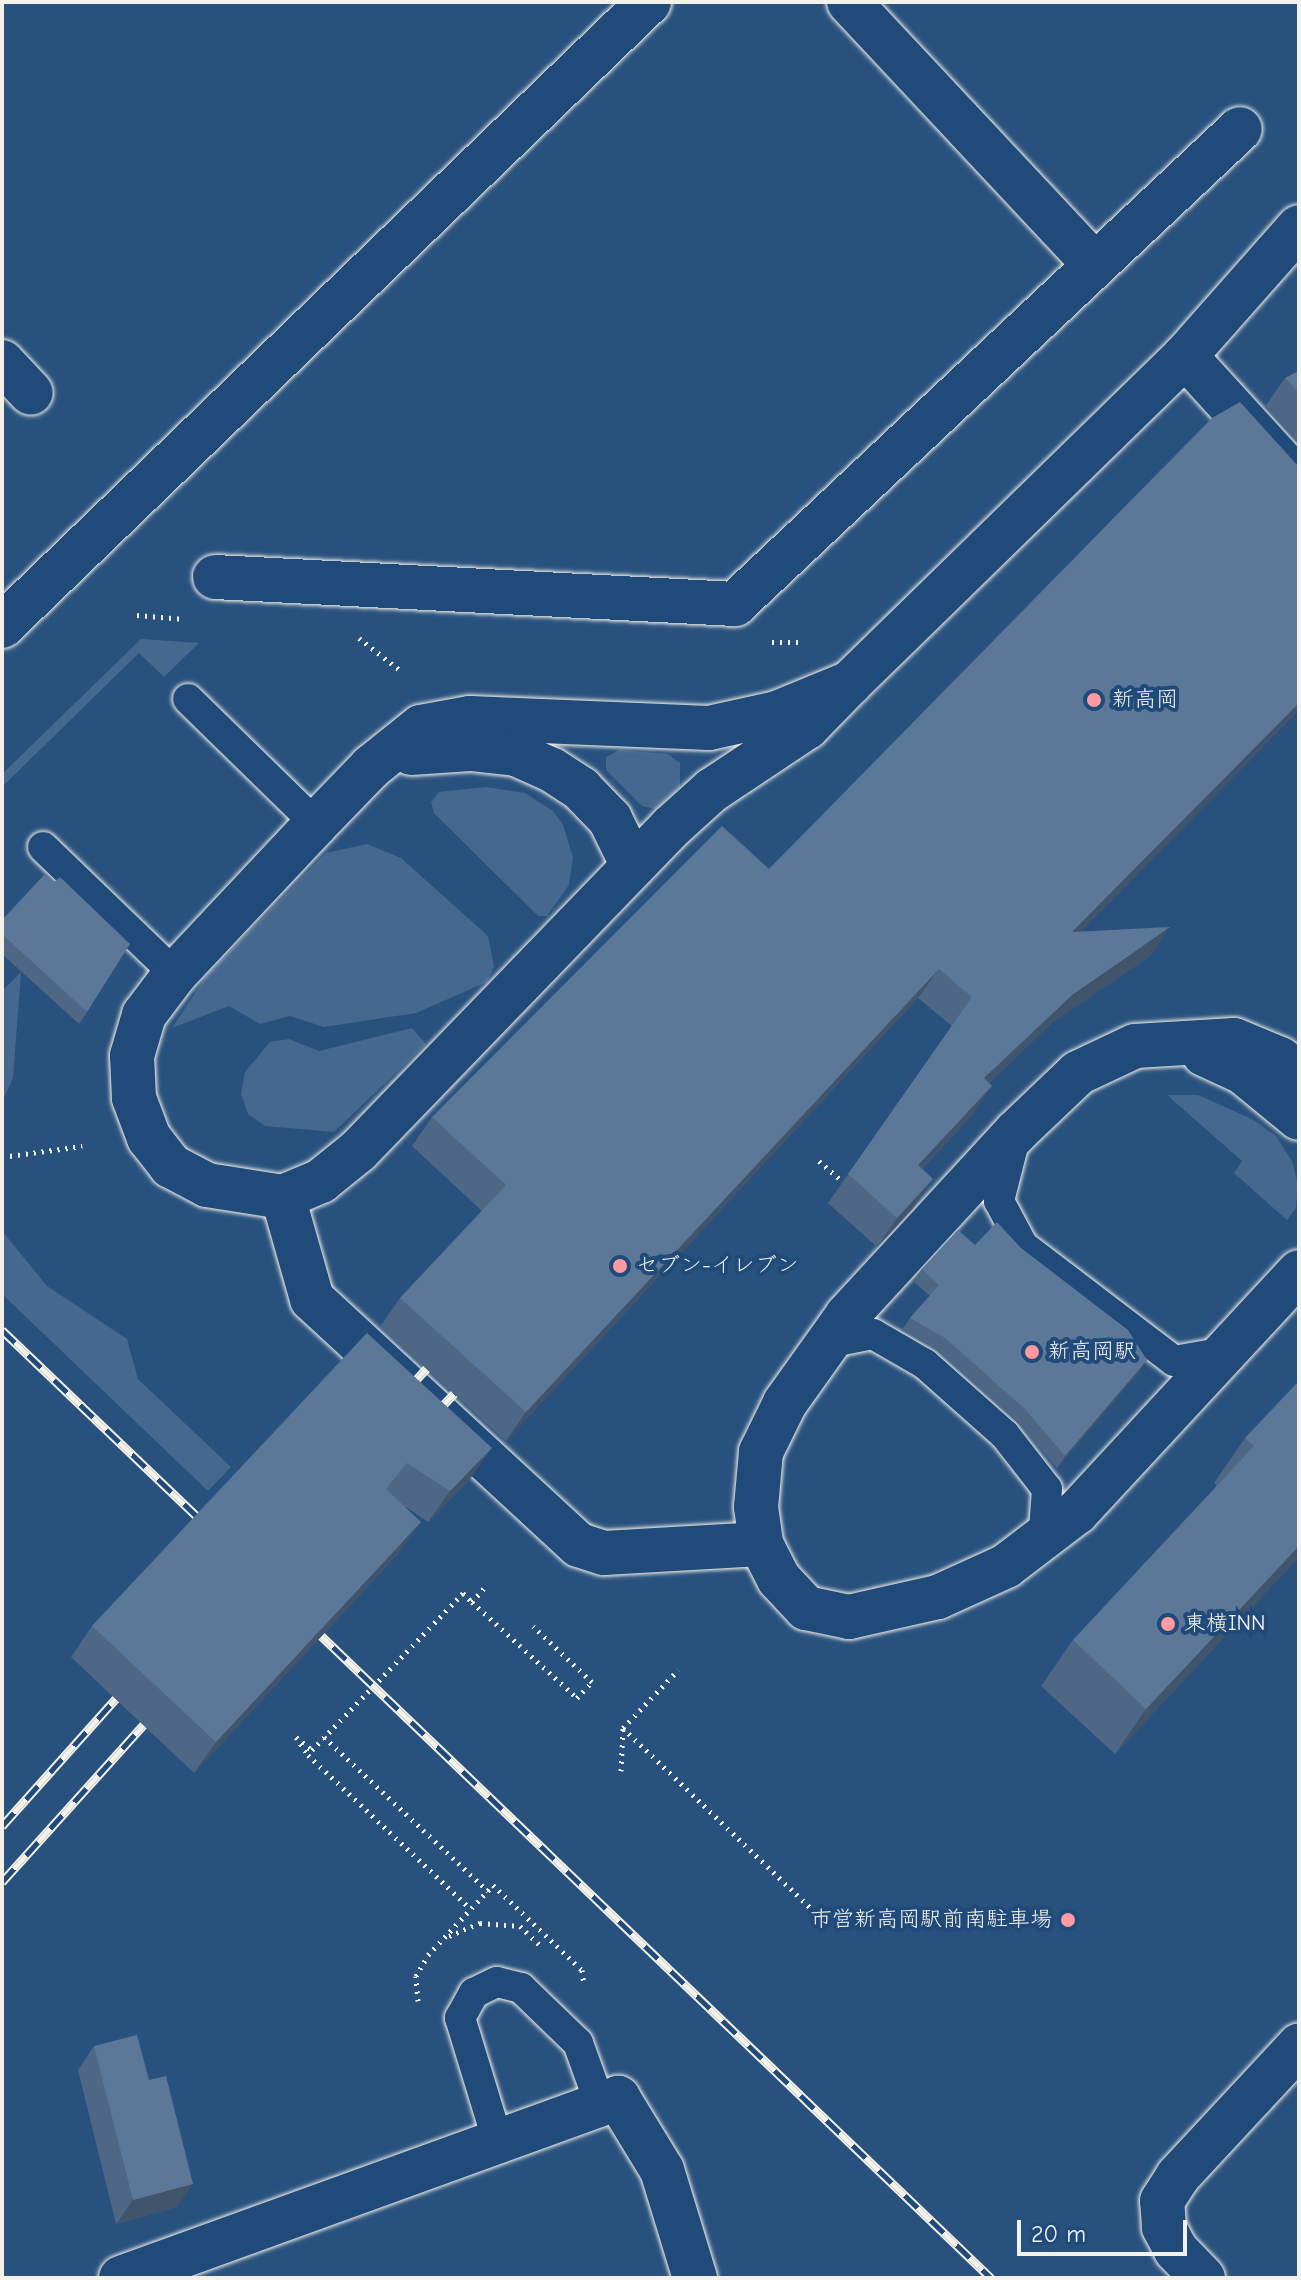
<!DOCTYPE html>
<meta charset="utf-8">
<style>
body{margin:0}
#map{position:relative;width:1301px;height:2280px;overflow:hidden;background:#28517e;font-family:"Comic Neue","Klee One",sans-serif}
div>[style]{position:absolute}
.green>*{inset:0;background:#45688e}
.path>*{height:5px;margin-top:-2.5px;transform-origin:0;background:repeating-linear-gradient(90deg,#f4f1e8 0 2px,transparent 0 8px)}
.roads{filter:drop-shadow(0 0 2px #f4f1e8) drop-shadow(0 0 2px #f4f1e8)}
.service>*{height:30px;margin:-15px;padding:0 15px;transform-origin:15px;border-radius:15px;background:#1f4a7a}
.minor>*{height:44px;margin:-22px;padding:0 22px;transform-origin:22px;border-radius:22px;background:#1f4a7a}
.tertiary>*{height:44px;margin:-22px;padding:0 22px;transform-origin:22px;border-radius:22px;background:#1f4a7a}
.rail>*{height:9px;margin-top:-4.5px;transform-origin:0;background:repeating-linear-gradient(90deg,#1f4a7a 0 18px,#f4f1e8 0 36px);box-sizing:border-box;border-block:2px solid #f4f1e8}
.path-bridge>*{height:5px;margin-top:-2.5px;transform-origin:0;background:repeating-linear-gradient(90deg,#f4f1e8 0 2px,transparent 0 8px)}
.wall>*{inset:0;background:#4e6784}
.shaded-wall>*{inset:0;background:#40546b}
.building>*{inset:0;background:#5b7899}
.dots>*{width:22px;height:22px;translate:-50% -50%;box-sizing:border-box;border:4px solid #1f4a7a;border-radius:50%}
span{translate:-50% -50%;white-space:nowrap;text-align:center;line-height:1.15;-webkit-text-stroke:8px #1f4a7a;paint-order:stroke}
.poi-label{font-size:22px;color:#f4f1e8}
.left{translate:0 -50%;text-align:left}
.right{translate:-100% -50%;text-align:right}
.frame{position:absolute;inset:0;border:4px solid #f4f1e8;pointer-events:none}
.scale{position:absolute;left:1017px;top:2220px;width:170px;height:36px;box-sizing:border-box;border:4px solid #f4f1e8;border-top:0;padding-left:10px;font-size:24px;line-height:28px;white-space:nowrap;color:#f4f1e8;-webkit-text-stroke:6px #1f4a7a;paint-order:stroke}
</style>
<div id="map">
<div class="green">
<i style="clip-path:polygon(141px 639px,199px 643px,164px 677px,139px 653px,2px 787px,2px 774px)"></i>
<i style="clip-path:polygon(619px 750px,668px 754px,680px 763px,680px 787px,656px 809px,642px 806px,606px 770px,606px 757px)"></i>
<i style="clip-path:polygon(486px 787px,525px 793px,553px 811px,563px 825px,573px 857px,569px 885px,547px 916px,538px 916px,434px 813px,431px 802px,439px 792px)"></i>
<i style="clip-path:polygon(367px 844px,401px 858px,488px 936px,494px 966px,487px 982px,416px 1013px,324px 1027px,290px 1016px,260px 1024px,229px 1006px,172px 1028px,207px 975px,326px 853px)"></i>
<i style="clip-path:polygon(21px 972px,13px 1078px,2px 1102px,2px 991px)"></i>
<i style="clip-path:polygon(412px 1028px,426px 1044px,334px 1132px,265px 1126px,248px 1114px,241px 1094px,245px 1072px,270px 1042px,289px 1039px,319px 1051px)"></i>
<i style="clip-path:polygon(1167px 1095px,1198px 1095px,1252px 1119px,1276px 1136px,1292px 1161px,1298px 1185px,1296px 1208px,1287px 1220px,1234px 1173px,1242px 1161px)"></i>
<i style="clip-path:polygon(2px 1231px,47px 1286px,127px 1339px,138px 1379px,231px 1467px,208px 1491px,2px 1294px)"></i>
</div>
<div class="path">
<i style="left:137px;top:615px;width:47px;rotate:4.9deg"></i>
<i style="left:359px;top:638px;width:53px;rotate:38.2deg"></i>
<i style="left:772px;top:642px;width:32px"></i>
<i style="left:2px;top:1157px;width:81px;rotate:-7.8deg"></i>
<i style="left:819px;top:1161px;width:35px;rotate:41deg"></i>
<i style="left:472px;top:1602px;width:142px;rotate:42.4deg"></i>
<i style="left:577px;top:1698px;width:22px;rotate:-47deg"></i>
<i style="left:592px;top:1682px;width:81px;rotate:-136.5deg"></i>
<i style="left:623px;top:1728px;width:274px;rotate:43.8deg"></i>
<i style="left:296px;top:1737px;width:22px;rotate:56deg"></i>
<i style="left:308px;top:1755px;width:224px;rotate:43.4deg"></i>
<i style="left:324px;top:1737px;width:225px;rotate:43.2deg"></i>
<i style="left:621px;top:1771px;width:43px;rotate:-87.3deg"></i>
<i style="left:623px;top:1728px;width:80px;rotate:-46.5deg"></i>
<i style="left:449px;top:1936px;width:34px;rotate:-23deg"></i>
<i style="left:480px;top:1923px;width:40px;rotate:4.3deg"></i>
<i style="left:520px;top:1926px;width:29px;rotate:44deg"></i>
<i style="left:418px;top:2001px;width:25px;rotate:-95deg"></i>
<i style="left:416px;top:1976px;width:24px;rotate:-60deg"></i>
<i style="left:428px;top:1955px;width:96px;rotate:-47.1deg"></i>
<i style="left:493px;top:1885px;width:123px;rotate:43.7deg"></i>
<i style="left:582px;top:1970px;width:14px;rotate:82deg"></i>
</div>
<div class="roads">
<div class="service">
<i style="left:188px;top:699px;width:179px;rotate:44.3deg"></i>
<i style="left:43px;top:847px;width:183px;rotate:43.9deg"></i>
<i style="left:1015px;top:1138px;width:65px;rotate:104.3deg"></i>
<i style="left:999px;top:1201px;width:51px;rotate:61.9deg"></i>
<i style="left:1023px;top:1246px;width:190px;rotate:37.3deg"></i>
<i style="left:1174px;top:1361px;width:52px;rotate:-10deg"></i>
<i style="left:827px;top:1343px;width:47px;rotate:-11.1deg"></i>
<i style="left:873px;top:1334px;width:60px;rotate:30deg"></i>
<i style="left:925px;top:1364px;width:107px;rotate:41.6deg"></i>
<i style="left:1005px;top:1435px;width:68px;rotate:52.1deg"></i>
<i style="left:1047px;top:1489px;width:54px;rotate:94.2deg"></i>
<i style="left:498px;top:2142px;width:130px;rotate:-107deg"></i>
<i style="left:460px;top:2018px;width:29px;rotate:-61deg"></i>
<i style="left:474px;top:1993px;width:25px;rotate:-26deg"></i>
<i style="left:497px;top:1982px;width:25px;rotate:14deg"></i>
<i style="left:521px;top:1988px;width:79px;rotate:44deg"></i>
<i style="left:578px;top:2043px;width:65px;rotate:70.2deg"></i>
</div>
<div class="minor">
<i style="left:849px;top:2px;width:360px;rotate:46.9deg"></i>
<i style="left:1185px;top:356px;width:169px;rotate:47.6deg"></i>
<i style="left:2px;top:362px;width:42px;rotate:46.9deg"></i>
<i style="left:215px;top:577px;width:521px;rotate:2.97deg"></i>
<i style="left:735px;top:604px;width:693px;rotate:-43.25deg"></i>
<i style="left:121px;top:2278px;width:529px;rotate:-19.91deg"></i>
<i style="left:618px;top:2098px;width:84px;rotate:58.6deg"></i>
<i style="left:662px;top:2170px;width:113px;rotate:73deg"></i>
<i style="left:1203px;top:2278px;width:39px;rotate:-134deg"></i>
<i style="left:1176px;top:2250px;width:26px;rotate:-118deg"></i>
<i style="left:1164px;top:2227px;width:26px;rotate:-94deg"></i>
<i style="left:1162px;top:2201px;width:30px;rotate:-57deg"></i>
<i style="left:1178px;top:2176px;width:178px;rotate:-47.1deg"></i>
</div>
<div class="tertiary">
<i style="left:2px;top:626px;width:899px;rotate:-43.96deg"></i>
<i style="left:850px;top:683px;width:62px;rotate:134.3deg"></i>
<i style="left:807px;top:727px;width:114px;rotate:146.4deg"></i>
<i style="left:712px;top:790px;width:55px;rotate:137.9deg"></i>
<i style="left:671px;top:827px;width:450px;rotate:134deg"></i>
<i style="left:358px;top:1151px;width:48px;rotate:141deg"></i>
<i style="left:321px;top:1181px;width:41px;rotate:157.2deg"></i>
<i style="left:283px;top:1197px;width:77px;rotate:-171deg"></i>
<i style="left:207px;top:1185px;width:41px;rotate:-152.2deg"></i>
<i style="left:171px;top:1166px;width:36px;rotate:-128deg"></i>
<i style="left:149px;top:1138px;width:43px;rotate:-110.6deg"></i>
<i style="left:134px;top:1098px;width:42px;rotate:-92.7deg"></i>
<i style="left:132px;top:1056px;width:43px;rotate:-73.7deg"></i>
<i style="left:144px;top:1015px;width:51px;rotate:-52.9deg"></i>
<i style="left:175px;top:974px;width:206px;rotate:-46.8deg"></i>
<i style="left:316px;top:824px;width:79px;rotate:-46deg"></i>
<i style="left:371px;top:767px;width:64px;rotate:-38.7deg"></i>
<i style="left:421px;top:727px;width:50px;rotate:-10.4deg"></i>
<i style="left:470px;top:718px;width:239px;rotate:2.4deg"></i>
<i style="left:709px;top:728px;width:70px;rotate:-12.4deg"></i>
<i style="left:777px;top:713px;width:79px;rotate:-22.3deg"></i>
<i style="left:850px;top:683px;width:468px;rotate:-44.3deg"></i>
<i style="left:1185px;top:356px;width:172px;rotate:-48.5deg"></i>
<i style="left:411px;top:753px;width:59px;rotate:-3.9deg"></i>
<i style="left:470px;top:749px;width:46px;rotate:6.2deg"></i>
<i style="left:516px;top:754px;width:39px;rotate:24deg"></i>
<i style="left:552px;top:770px;width:35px;rotate:33deg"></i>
<i style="left:581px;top:789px;width:42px;rotate:46deg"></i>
<i style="left:610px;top:819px;width:52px;rotate:63.9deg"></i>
<i style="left:1204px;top:1054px;width:43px;rotate:24.8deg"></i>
<i style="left:1243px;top:1072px;width:72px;rotate:39.4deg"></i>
<i style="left:1299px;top:1074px;width:24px;rotate:-142deg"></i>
<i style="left:1280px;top:1059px;width:50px;rotate:-157.6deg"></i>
<i style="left:1234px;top:1040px;width:99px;rotate:176.5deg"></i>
<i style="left:1135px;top:1046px;width:63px;rotate:154.7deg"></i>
<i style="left:1078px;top:1073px;width:86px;rotate:136.4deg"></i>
<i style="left:1016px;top:1132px;width:250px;rotate:132.6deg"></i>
<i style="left:847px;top:1316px;width:107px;rotate:125.5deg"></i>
<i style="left:785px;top:1403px;width:55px;rotate:116.1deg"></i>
<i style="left:761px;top:1452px;width:55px;rotate:95.2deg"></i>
<i style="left:756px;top:1507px;width:37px;rotate:82deg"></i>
<i style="left:761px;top:1544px;width:39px;rotate:63deg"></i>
<i style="left:779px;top:1579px;width:40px;rotate:47deg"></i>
<i style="left:806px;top:1608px;width:44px;rotate:11.8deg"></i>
<i style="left:849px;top:1617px;width:91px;rotate:-12.7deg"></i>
<i style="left:938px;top:1597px;width:75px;rotate:-24.5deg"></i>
<i style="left:1006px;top:1566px;width:89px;rotate:-37.3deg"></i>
<i style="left:1077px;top:1512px;width:327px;rotate:-47.2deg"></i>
<i style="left:283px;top:1197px;width:106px;rotate:74.1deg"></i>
<i style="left:312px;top:1299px;width:363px;rotate:42.7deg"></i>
<i style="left:579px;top:1545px;width:26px;rotate:18deg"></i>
<i style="left:604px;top:1553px;width:157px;rotate:-3.3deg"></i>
</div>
</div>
<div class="rail">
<i style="left:2px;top:1330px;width:291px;rotate:43.7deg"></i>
<i style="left:402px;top:1395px;width:56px;rotate:-47.2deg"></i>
<i style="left:429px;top:1420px;width:57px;rotate:-46.4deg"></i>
<i style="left:307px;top:1622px;width:948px;rotate:43.8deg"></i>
<i style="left:2px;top:1826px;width:192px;rotate:-48.2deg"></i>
<i style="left:2px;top:1882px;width:233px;rotate:-48deg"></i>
</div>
<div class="path-bridge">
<i style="left:296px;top:1737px;width:21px;rotate:39deg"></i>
<i style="left:312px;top:1750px;width:218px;rotate:-46.1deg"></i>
<i style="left:463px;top:1593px;width:13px;rotate:45deg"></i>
<i style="left:472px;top:1602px;width:18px;rotate:-49deg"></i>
</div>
<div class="wall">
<i style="clip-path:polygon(1299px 371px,1299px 444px,1265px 407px,1285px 378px)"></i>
<i style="clip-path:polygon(769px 869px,1081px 932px,1150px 956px,1052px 1023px,989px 1083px,972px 1115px,922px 1169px,913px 1208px,877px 1247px,828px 1203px,952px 1026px,918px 998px,506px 1441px,380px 1327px,400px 1298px,482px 1211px,412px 1146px,432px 1117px)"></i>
<i style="clip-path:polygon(2px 920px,87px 1012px,79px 1024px,2px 954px)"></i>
<i style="clip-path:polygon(975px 1245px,1021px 1248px,1147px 1360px,1139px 1372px,1057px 1468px,1017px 1422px,937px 1350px,902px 1330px,910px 1318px,930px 1296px,913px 1281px,922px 1269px)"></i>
<i style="clip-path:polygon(367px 1333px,470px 1479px,428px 1522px,406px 1507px,399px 1553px,194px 1773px,71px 1657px,92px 1626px)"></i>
<i style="clip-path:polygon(1299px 1381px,1299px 1561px,1297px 1559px,1115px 1754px,1041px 1686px,1073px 1640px,1217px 1486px,1214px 1483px,1245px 1438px)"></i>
<i style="clip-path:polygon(94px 2046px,177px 2207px,116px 2224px,78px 2070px)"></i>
</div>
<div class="shaded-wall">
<i style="clip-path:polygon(1299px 703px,1299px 711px,1052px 961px,1072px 932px)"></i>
<i style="clip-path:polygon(1170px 927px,1150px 956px,1052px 1023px,964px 1107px,984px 1078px,1072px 995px)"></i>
<i style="clip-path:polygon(939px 969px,918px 998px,506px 1441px,526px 1412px)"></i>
<i style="clip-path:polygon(992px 1086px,972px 1115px,898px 1194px,918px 1165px)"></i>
<i style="clip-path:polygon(933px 1179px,913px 1208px,877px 1247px,897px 1218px)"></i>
<i style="clip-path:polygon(1147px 1360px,1139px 1372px,1057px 1468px,1065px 1456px)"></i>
<i style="clip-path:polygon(492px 1448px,470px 1479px,428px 1522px,450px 1491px)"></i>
<i style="clip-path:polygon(421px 1522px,399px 1553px,194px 1773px,216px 1742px)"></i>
<i style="clip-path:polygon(1299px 1546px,1299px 1556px,1297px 1559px,1115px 1754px,1146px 1709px)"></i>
<i style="clip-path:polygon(193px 2184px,177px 2207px,116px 2224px,133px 2200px)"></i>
</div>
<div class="building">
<i style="clip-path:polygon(1299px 371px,1299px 393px,1285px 378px)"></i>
<i style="clip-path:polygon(1240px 402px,1299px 467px,1299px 703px,1072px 932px,1170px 927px,1072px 995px,984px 1078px,992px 1086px,918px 1165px,933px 1179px,897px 1218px,848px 1174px,972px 997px,939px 969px,526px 1412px,400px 1298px,506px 1185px,432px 1117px,722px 826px,769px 869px,1212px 418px)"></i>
<i style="clip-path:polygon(45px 874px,54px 882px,60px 877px,130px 944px,87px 1012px,2px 934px,2px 920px)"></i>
<i style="clip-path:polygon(997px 1222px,1021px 1248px,1128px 1330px,1147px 1360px,1065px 1456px,1025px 1409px,945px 1338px,910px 1318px,939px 1285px,922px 1269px,958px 1230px,975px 1245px)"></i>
<i style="clip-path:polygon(367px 1333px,492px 1448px,450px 1491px,407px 1463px,386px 1489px,421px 1522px,216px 1742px,92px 1626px)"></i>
<i style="clip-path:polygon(1299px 1381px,1299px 1546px,1146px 1709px,1073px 1640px,1254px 1446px,1245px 1438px)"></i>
<i style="clip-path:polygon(137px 2035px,149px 2080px,166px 2076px,193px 2184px,133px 2200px,94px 2046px)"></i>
</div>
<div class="dots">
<i style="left:1094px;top:700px;background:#ff9aa2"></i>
<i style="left:620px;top:1266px;background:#ff9aa2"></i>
<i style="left:1032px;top:1352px;background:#ff9aa2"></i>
<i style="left:1168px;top:1624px;background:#ff9aa2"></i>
<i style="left:1068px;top:1920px;background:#ff9aa2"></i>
</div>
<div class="poi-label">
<span class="left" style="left:1112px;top:700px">新高岡</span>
<span class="left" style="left:636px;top:1266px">セブン-イレブン</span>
<span class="left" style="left:1048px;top:1352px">新高岡駅</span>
<span class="left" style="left:1184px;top:1624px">東横INN</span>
<span class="right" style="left:1052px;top:1920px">市営新高岡駅前南駐車場</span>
</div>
<div class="frame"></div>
<div class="scale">20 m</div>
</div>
